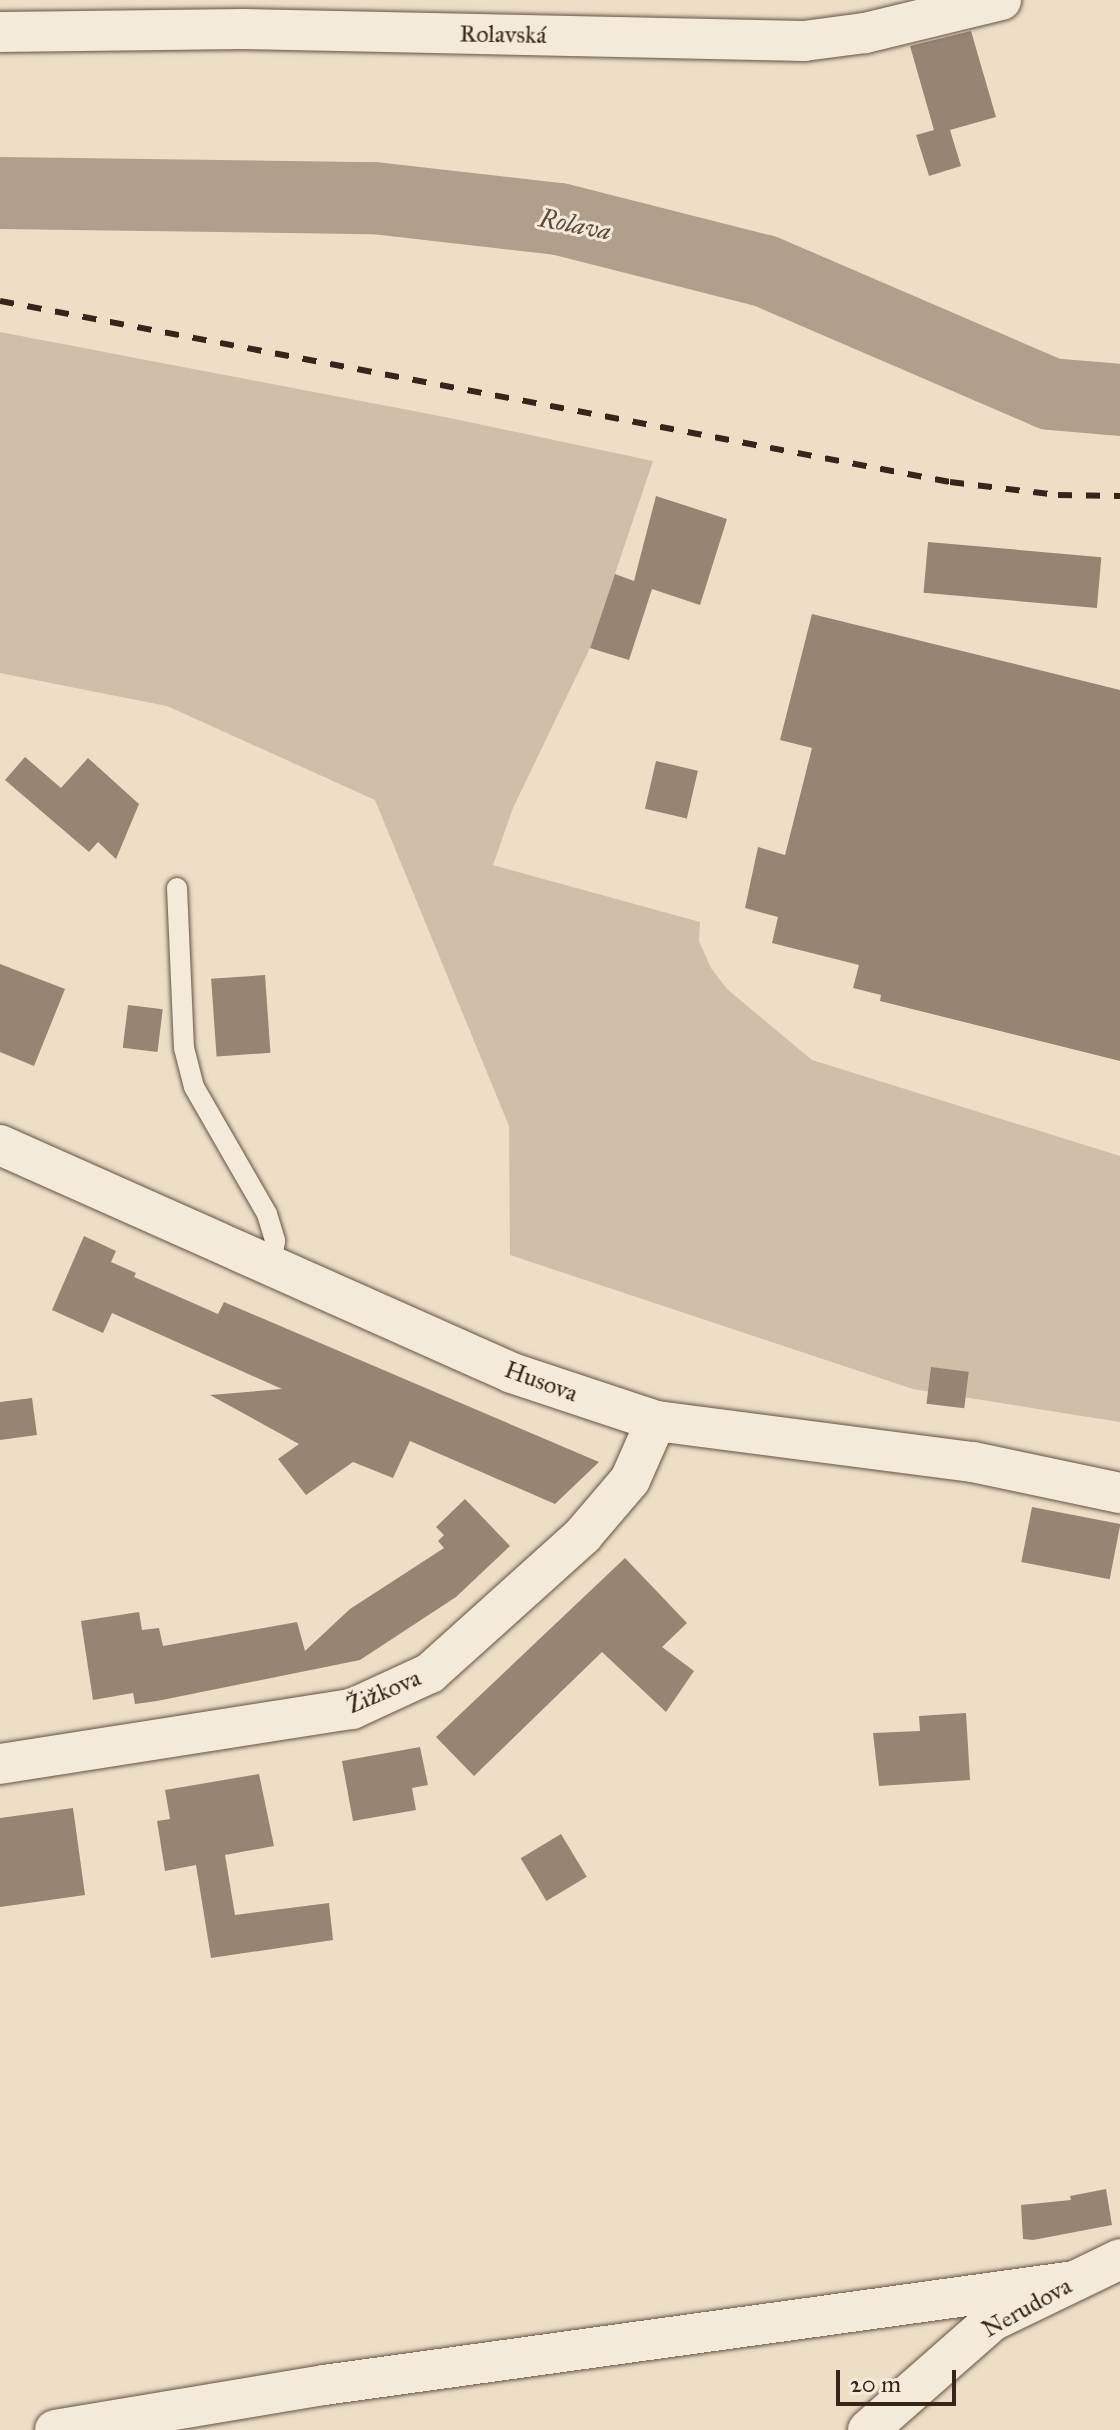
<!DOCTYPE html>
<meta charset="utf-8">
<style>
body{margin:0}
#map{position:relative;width:1120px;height:2430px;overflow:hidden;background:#eddec6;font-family:"IM FELL Great Primer",serif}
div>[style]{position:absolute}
.green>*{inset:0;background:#cebfa9}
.river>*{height:72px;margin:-36px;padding:0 36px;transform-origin:36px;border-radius:36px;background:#af9f8b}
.building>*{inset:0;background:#968573;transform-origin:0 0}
.roads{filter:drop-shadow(0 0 2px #645344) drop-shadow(0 0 2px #645344)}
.lane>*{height:20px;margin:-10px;padding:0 10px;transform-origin:10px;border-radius:10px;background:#f3eada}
.street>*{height:40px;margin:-20px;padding:0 20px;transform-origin:20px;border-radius:20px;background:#f3eada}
.rail>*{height:6px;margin-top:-3px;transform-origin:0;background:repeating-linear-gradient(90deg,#372519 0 14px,transparent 0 28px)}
span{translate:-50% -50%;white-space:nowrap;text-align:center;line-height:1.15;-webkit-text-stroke:6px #f3eada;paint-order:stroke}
.street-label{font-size:24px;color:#372519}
.water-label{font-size:26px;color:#5b4a3b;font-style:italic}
.scale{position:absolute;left:836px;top:2370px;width:120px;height:36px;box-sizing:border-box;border:4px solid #372519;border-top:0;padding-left:10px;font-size:24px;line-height:28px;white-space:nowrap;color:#372519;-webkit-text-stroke:6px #f3eada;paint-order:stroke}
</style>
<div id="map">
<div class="green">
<i style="clip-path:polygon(0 332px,450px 418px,653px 461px,590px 648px,513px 808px,493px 865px,700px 922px,699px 941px,711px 968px,727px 989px,812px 1060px,1120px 1156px,1120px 1422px,913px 1389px,510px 1255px,509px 1126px,375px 800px,167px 706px,0 673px)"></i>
</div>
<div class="river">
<i style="left:0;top:193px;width:374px;rotate:0.8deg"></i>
<i style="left:374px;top:198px;width:186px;rotate:6.5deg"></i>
<i style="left:559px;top:219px;width:212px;rotate:14.2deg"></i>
<i style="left:765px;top:271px;width:310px;rotate:23.3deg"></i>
<i style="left:1050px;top:394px;width:70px;rotate:4.9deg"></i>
</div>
<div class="building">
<i style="clip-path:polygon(971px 31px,996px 117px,950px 130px,961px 166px,929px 176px,916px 135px,934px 130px,910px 46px)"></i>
<i style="clip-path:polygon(656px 496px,727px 519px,700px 605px,652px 589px,629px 660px,590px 648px,615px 574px,634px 581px)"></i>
<i style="left:928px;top:542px;width:174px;height:51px;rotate:5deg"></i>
<i style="clip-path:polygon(812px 614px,1120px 690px,1120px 1061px,880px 1001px,881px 995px,853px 988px,859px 965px,772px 943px,778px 917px,745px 908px,758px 847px,785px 855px,812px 748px,780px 740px)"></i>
<i style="clip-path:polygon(25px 757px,61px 788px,88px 758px,139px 804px,116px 859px,98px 842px,89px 852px,5px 780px)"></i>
<i style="left:656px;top:761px;width:43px;height:49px;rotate:13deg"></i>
<i style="clip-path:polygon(0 964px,65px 989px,34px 1066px,0 1052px)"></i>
<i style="left:265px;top:975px;width:78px;height:54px;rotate:86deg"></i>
<i style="left:128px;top:1005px;width:35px;height:43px;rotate:7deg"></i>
<i style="clip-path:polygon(84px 1236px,116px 1251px,111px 1262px,136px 1273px,134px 1277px,218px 1314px,224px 1302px,599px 1462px,555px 1504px,410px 1441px,393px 1478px,353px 1462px,306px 1495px,278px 1459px,299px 1444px,210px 1395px,282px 1389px,112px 1313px,103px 1333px,52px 1310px)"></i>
<i style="left:931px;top:1367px;width:38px;height:37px;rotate:7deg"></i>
<i style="clip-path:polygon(32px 1398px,37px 1435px,0 1440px,0 1402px)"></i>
<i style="clip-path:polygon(465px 1499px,510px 1546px,456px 1597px,360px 1660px,157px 1701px,135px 1704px,133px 1693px,93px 1700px,81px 1621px,139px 1612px,142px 1630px,159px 1628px,163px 1646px,297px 1622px,305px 1651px,350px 1609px,444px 1548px,438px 1541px,444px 1535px,436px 1527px)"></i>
<i style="left:1032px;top:1507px;width:90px;height:56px;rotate:11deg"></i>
<i style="clip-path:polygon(625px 1558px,687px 1623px,662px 1647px,694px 1671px,666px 1712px,602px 1652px,474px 1776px,436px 1737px)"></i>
<i style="clip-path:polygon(966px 1713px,970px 1780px,879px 1786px,873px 1733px,920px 1731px,919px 1716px)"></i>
<i style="clip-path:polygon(420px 1747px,428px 1785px,412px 1788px,416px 1810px,353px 1821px,342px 1761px)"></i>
<i style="clip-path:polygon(259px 1774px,274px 1846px,225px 1855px,235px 1915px,329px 1903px,333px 1940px,211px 1958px,196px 1865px,165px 1871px,157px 1821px,170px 1819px,165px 1790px)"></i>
<i style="clip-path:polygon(73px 1808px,85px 1895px,0 1907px,0 1818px)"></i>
<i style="left:561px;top:1834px;width:50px;height:47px;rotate:59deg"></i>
<i style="clip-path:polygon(1106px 2189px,1112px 2225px,1033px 2240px,1023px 2239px,1021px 2205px,1071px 2200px,1070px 2196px)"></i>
</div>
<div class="roads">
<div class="lane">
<i style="left:177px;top:888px;width:160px;rotate:87.5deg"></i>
<i style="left:184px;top:1048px;width:40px;rotate:75.6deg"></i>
<i style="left:194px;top:1087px;width:146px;rotate:60.1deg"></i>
<i style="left:267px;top:1214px;width:28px;rotate:73deg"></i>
<i style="left:275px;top:1241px;width:25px;rotate:99deg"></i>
</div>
<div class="street">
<i style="left:0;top:32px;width:243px;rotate:-0.7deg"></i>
<i style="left:243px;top:29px;width:561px;rotate:1.23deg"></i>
<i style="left:804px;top:41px;width:62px;rotate:-7.5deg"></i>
<i style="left:865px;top:33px;width:140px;rotate:-13.6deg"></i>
<i style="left:0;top:1145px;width:560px;rotate:24deg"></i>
<i style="left:512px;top:1373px;width:152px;rotate:18.4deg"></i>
<i style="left:656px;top:1421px;width:320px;rotate:7.4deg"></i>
<i style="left:973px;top:1462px;width:150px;rotate:11.9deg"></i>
<i style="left:0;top:1764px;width:356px;rotate:-8.9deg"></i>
<i style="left:352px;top:1709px;width:86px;rotate:-24.8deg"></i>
<i style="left:430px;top:1673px;width:206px;rotate:-42deg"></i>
<i style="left:583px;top:1535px;width:72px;rotate:-49.5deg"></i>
<i style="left:630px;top:1480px;width:64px;rotate:-66.2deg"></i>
<i style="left:55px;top:2430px;width:273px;rotate:-9.5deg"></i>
<i style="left:324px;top:2385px;width:757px;rotate:-7.89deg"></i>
<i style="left:868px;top:2430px;width:165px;rotate:-41.3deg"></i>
<i style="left:992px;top:2321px;width:142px;rotate:-25.8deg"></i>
</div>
</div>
<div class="rail">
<i style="left:0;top:301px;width:967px;rotate:10.79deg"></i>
<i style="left:950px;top:482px;width:109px;rotate:6.9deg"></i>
<i style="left:1058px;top:495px;width:62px;rotate:0.9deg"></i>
</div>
<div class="street-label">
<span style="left:503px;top:35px;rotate:1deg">Rolavská</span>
<span style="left:541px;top:1382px;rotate:20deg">Husova</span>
<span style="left:384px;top:1692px;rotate:-23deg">Žižkova</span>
<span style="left:1027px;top:2308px;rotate:-29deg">Nerudova</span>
</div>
<div class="water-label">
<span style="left:575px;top:225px;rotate:11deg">Rolava</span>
</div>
<div class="scale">20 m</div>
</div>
